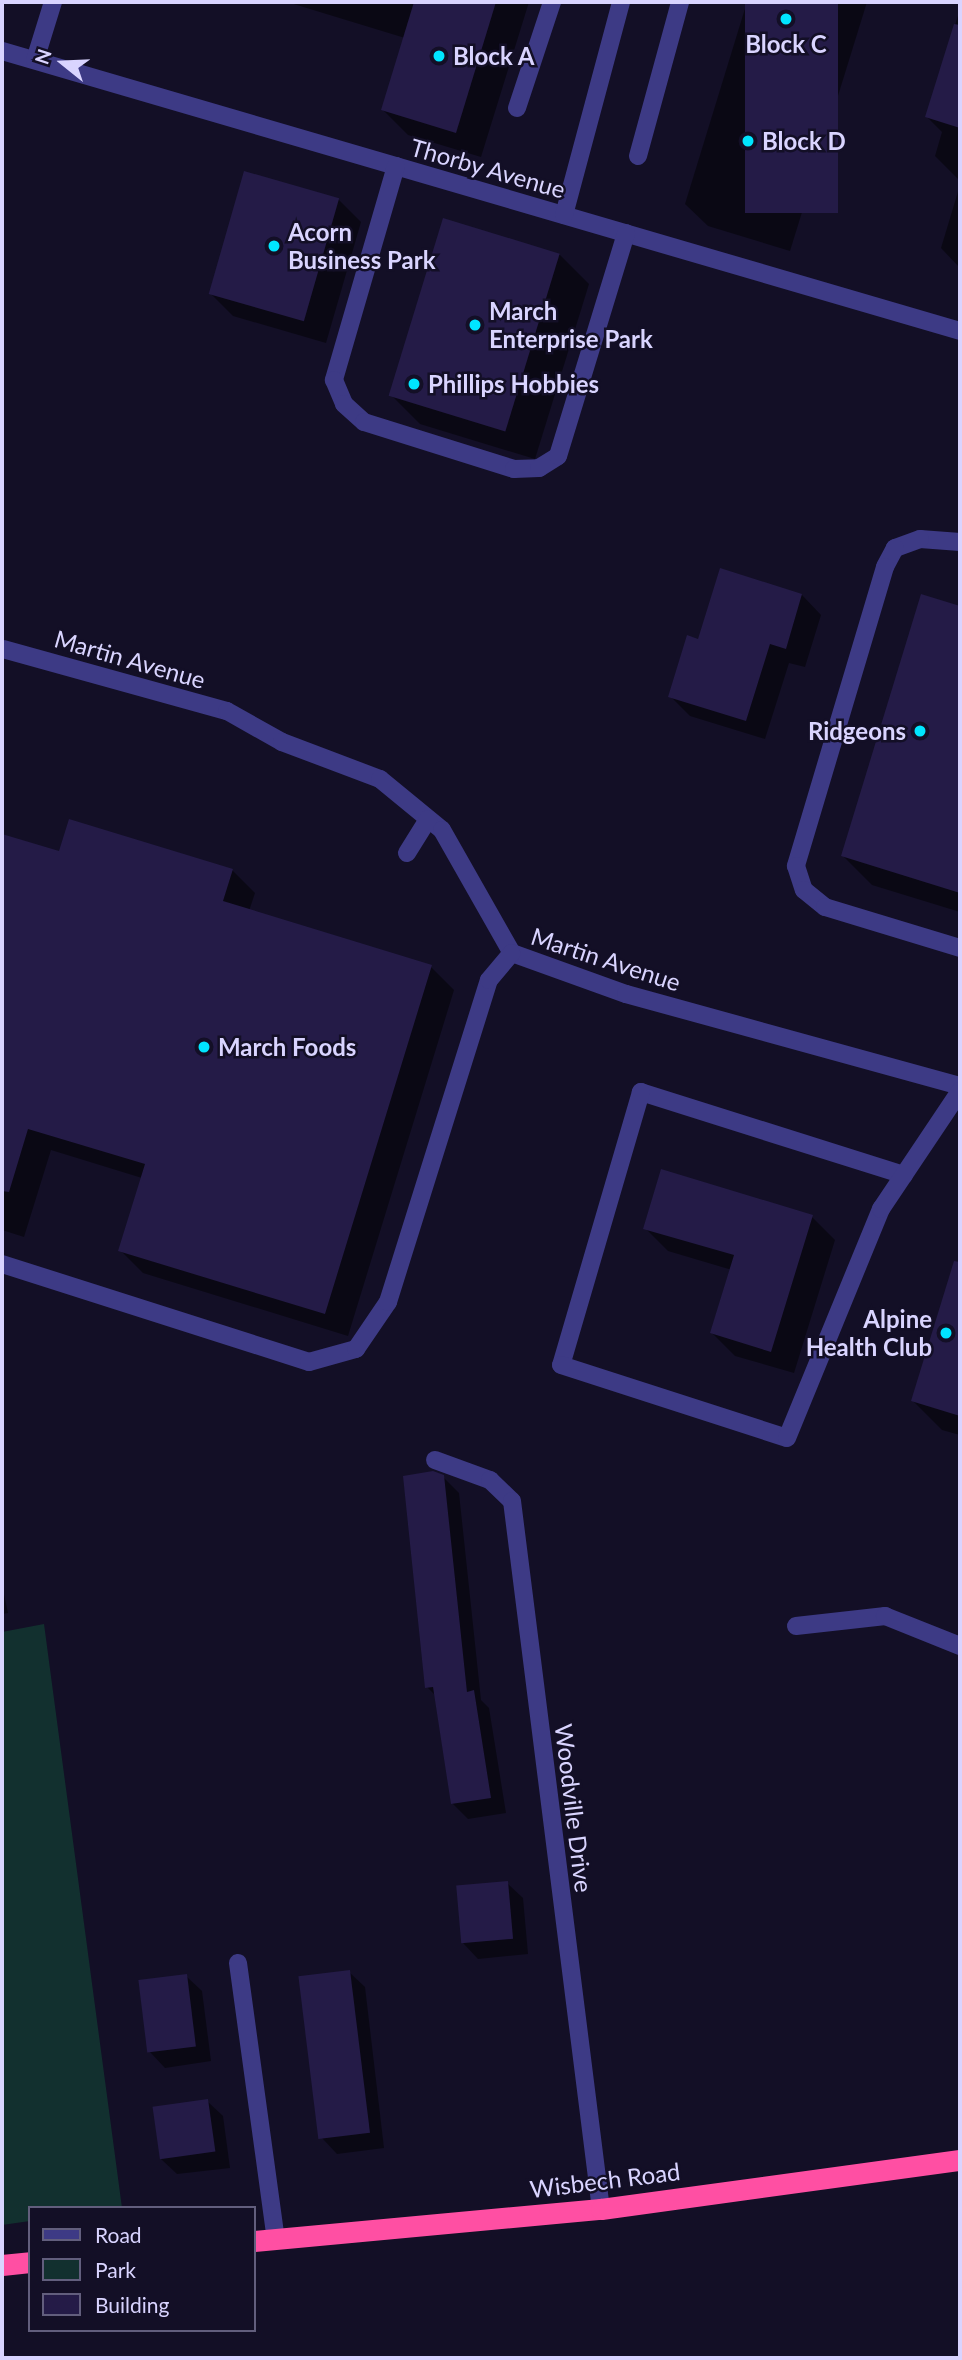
<!DOCTYPE html>
<style>
body{margin:0}
#map{position:relative;width:962px;height:2360px;overflow:hidden;background:#130f26;font-family:Lato,sans-serif}
div>[style]{position:absolute}
.green>*{inset:0;background:#12302f}
.shadow>*{inset:0;background:#0007}
.building>*{inset:0;background:#241b47;transform-origin:0 0}
.minor>*{height:18px;margin:-9px;padding:0 9px;transform-origin:9px;border-radius:9px;background:#3d3a85}
.highway>*{height:21px;margin:-10.5px;padding:0 10.5px;transform-origin:10.5px;border-radius:10.5px;background:#ff4fa3}
.dots>*{width:19px;height:19px;translate:-50% -50%;box-sizing:border-box;border:4px solid #130f26;border-radius:50%}
span{translate:-50% -50%;white-space:nowrap;text-align:center;line-height:1.15;-webkit-text-stroke:5px #130f26;paint-order:stroke}
.poi-label{font-size:24px;color:#d9d4ff;font-weight:700}
.left{translate:0 -50%;text-align:left}
.right{translate:-100% -50%;text-align:right}
.street-label{font-size:24px;color:#d9d4ff}
.frame{position:absolute;inset:0;border:4px solid #d9d4ff;pointer-events:none}
.legend{position:absolute;left:28px;top:2206px;width:228px;height:126px;box-sizing:border-box;background:#130f26;border:2px solid #625e7d;margin:0;padding:9px 12px;list-style:none;font-size:21px;color:#d9d4ff}
.legend li{display:flex;align-items:center;gap:14px;height:35px}
.legend b{width:35px;border:2px solid #625e7d}
.north{position:absolute;left:28px;top:28px;width:70px;height:70px;-webkit-text-stroke:5px #130f26;paint-order:stroke;rotate:288deg;font-size:19px;font-weight:700;line-height:28px;text-align:center;color:#d9d4ff}
.north::after{content:'';display:block;margin:auto;width:24px;height:32px;background:#d9d4ff;clip-path:polygon(50% 0,100% 100%,50% 72%,0 100%)}
</style>
<div id="map">
<div class="green">
<i style="clip-path:polygon(44px 1624px,122px 2208px,30px 2208px,30px 2221px,2px 2225px,2px 1632px)"></i>
</div>
<div class="shadow">
<i style="clip-path:polygon(287px 2px,529px 2px,481px 157px,408px 135px,383px 110px,405px 38px)"></i>
<i style="clip-path:polygon(747px 2px,867px 2px,790px 251px,708px 226px,685px 204px)"></i>
<i style="clip-path:polygon(960px 9px,960px 181px,935px 156px,942px 132px,927px 117px)"></i>
<i style="clip-path:polygon(960px 185px,960px 268px,941px 248px)"></i>
<i style="clip-path:polygon(338px 199px,361px 222px,326px 343px,233px 316px,210px 293px)"></i>
<i style="clip-path:polygon(444px 220px,560px 255px,589px 284px,535px 459px,420px 424px,391px 395px)"></i>
<i style="clip-path:polygon(802px 595px,821px 615px,805px 667px,789px 663px,765px 739px,690px 716px,670px 696px,699px 641px)"></i>
<i style="clip-path:polygon(922px 596px,960px 608px,960px 912px,872px 885px,843px 856px)"></i>
<i style="clip-path:polygon(2px 835px,60px 853px,232px 870px,255px 893px,249px 911px,431px 967px,454px 990px,348px 1336px,143px 1273px,120px 1250px,142px 1178px,51px 1150px,24px 1237px,2px 1230px)"></i>
<i style="clip-path:polygon(812px 1217px,835px 1240px,794px 1373px,735px 1356px,712px 1333px,732px 1270px,668px 1251px,645px 1228px)"></i>
<i style="clip-path:polygon(954px 1264px,960px 1266px,960px 1435px,942px 1430px,913px 1401px)"></i>
<i style="clip-path:polygon(443px 1477px,459px 1493px,481px 1700px,489px 1708px,506px 1813px,468px 1819px,452px 1803px,436px 1696px,427px 1687px)"></i>
<i style="clip-path:polygon(2px 1585px,8px 1613px,2px 1614px)"></i>
<i style="clip-path:polygon(507px 1883px,523px 1898px,528px 1954px,478px 1959px,463px 1943px)"></i>
<i style="clip-path:polygon(349px 1972px,365px 1987px,384px 2148px,337px 2154px,322px 2138px)"></i>
<i style="clip-path:polygon(186px 1976px,202px 1991px,211px 2061px,165px 2068px,150px 2052px)"></i>
<i style="clip-path:polygon(207px 2101px,223px 2116px,230px 2168px,177px 2174px,161px 2159px)"></i>
</div>
<div class="building">
<i style="clip-path:polygon(414px 2px,496px 2px,456px 133px,381px 110px)"></i>
<i style="left:745px;top:2px;width:93px;height:211px"></i>
<i style="clip-path:polygon(954px 24px,960px 25px,960px 128px,925px 117px)"></i>
<i style="left:244px;top:171px;width:99px;height:128px;rotate:16deg"></i>
<i style="left:443px;top:218px;width:122px;height:186px;rotate:17deg"></i>
<i style="clip-path:polygon(720px 568px,802px 594px,786px 649px,770px 644px,746px 721px,668px 697px,687px 635px,698px 639px)"></i>
<i style="clip-path:polygon(921px 594px,960px 606px,960px 893px,841px 856px)"></i>
<i style="clip-path:polygon(69px 819px,233px 869px,223px 901px,432px 965px,325px 1314px,118px 1251px,145px 1164px,28px 1129px,9px 1192px,2px 1191px,2px 834px,59px 851px)"></i>
<i style="clip-path:polygon(661px 1169px,813px 1215px,771px 1352px,710px 1333px,734px 1255px,643px 1229px)"></i>
<i style="clip-path:polygon(954px 1261px,960px 1262px,960px 1416px,911px 1401px)"></i>
<i style="clip-path:polygon(433px 1471px,444px 1475px,467px 1692px,474px 1690px,491px 1798px,451px 1804px,433px 1687px,425px 1688px,403px 1476px)"></i>
<i style="left:508px;top:1881px;width:58px;height:52px;rotate:85deg"></i>
<i style="left:350px;top:1970px;width:164px;height:52px;rotate:83deg"></i>
<i style="left:187px;top:1974px;width:73px;height:49px;rotate:83deg"></i>
<i style="left:208px;top:2099px;width:53px;height:56px;rotate:82deg"></i>
</div>
<div class="minor">
<i style="left:2px;top:51px;width:998px;rotate:16.29deg"></i>
<i style="left:35px;top:60px;width:61px;rotate:-72.8deg"></i>
<i style="left:517px;top:108px;width:112px;rotate:-71.7deg"></i>
<i style="left:638px;top:156px;width:160px;rotate:-74.7deg"></i>
<i style="left:396px;top:166px;width:223px;rotate:106.2deg"></i>
<i style="left:334px;top:380px;width:26px;rotate:67deg"></i>
<i style="left:344px;top:404px;width:27px;rotate:42deg"></i>
<i style="left:364px;top:422px;width:157px;rotate:17.4deg"></i>
<i style="left:514px;top:469px;width:25px;rotate:-2deg"></i>
<i style="left:539px;top:468px;width:22px;rotate:-32deg"></i>
<i style="left:558px;top:456px;width:233px;rotate:-73deg"></i>
<i style="left:564px;top:215px;width:220px;rotate:-75deg"></i>
<i style="left:960px;top:542px;width:40px;rotate:-175.7deg"></i>
<i style="left:920px;top:539px;width:27px;rotate:160deg"></i>
<i style="left:895px;top:548px;width:21px;rotate:118deg"></i>
<i style="left:885px;top:567px;width:312px;rotate:106.6deg"></i>
<i style="left:796px;top:866px;width:25px;rotate:72deg"></i>
<i style="left:804px;top:890px;width:27px;rotate:39deg"></i>
<i style="left:825px;top:907px;width:141px;rotate:16.9deg"></i>
<i style="left:3px;top:649px;width:232px;rotate:15.5deg"></i>
<i style="left:227px;top:711px;width:63px;rotate:29.4deg"></i>
<i style="left:282px;top:742px;width:105px;rotate:20.7deg"></i>
<i style="left:380px;top:779px;width:80px;rotate:39.4deg"></i>
<i style="left:442px;top:830px;width:142px;rotate:60.4deg"></i>
<i style="left:512px;top:953px;width:121px;rotate:19.8deg"></i>
<i style="left:626px;top:994px;width:346px;rotate:15.4deg"></i>
<i style="left:407px;top:853px;width:40px;rotate:-58deg"></i>
<i style="left:904px;top:1175px;width:276px;rotate:-162.5deg"></i>
<i style="left:641px;top:1092px;width:284px;rotate:106.3deg"></i>
<i style="left:561px;top:1365px;width:237px;rotate:17.9deg"></i>
<i style="left:787px;top:1438px;width:248px;rotate:-67.7deg"></i>
<i style="left:881px;top:1209px;width:142px;rotate:-56.2deg"></i>
<i style="left:2px;top:1264px;width:322px;rotate:17.7deg"></i>
<i style="left:309px;top:1362px;width:49px;rotate:-15.5deg"></i>
<i style="left:356px;top:1349px;width:57px;rotate:-55.8deg"></i>
<i style="left:388px;top:1302px;width:337px;rotate:-72.6deg"></i>
<i style="left:489px;top:980px;width:35px;rotate:-50deg"></i>
<i style="left:435px;top:1460px;width:59px;rotate:20deg"></i>
<i style="left:490px;top:1480px;width:30px;rotate:44deg"></i>
<i style="left:512px;top:1501px;width:714px;rotate:82.84deg"></i>
<i style="left:796px;top:1626px;width:90px;rotate:-6.4deg"></i>
<i style="left:885px;top:1616px;width:81px;rotate:21.8deg"></i>
<i style="left:238px;top:1963px;width:279px;rotate:82.2deg"></i>
</div>
<div class="highway">
<i style="left:254px;top:2241px;width:348px;rotate:-5.3deg"></i>
<i style="left:601px;top:2209px;width:362px;rotate:-7.8deg"></i>
<i style="left:2px;top:2265px;width:28px;rotate:-6deg"></i>
</div>
<div class="dots">
<i style="left:786px;top:19px;background:#00e5ff"></i>
<i style="left:439px;top:56px;background:#00e5ff"></i>
<i style="left:748px;top:141px;background:#00e5ff"></i>
<i style="left:274px;top:246px;background:#00e5ff"></i>
<i style="left:475px;top:325px;background:#00e5ff"></i>
<i style="left:414px;top:384px;background:#00e5ff"></i>
<i style="left:920px;top:731px;background:#00e5ff"></i>
<i style="left:204px;top:1047px;background:#00e5ff"></i>
<i style="left:946px;top:1333px;background:#00e5ff"></i>
</div>
<div class="poi-label">
<span style="left:786px;top:44px">Block C</span>
<span class="left" style="left:453px;top:56px">Block A</span>
<span class="left" style="left:762px;top:141px">Block D</span>
<span class="left" style="left:288px;top:246px">Acorn<br>Business Park</span>
<span class="left" style="left:489px;top:325px">March<br>Enterprise Park</span>
<span class="left" style="left:428px;top:384px">Phillips Hobbies</span>
<span class="right" style="left:906px;top:731px">Ridgeons</span>
<span class="left" style="left:218px;top:1047px">March Foods</span>
<span class="right" style="left:932px;top:1333px">Alpine<br>Health Club</span>
</div>
<div class="street-label">
<span style="left:488px;top:168px;rotate:16deg">Thorby Avenue</span>
<span style="left:130px;top:659px;rotate:16deg">Martin Avenue</span>
<span style="left:606px;top:959px;rotate:18deg">Martin Avenue</span>
<span style="left:574px;top:1808px;rotate:83deg">Woodville Drive</span>
<span style="left:605px;top:2180px;rotate:-7deg">Wisbech Road</span>
</div>
<div class="frame"></div>
<ul class="legend">
<li><b style="height:9px;background:#3d3a85"></b>Road</li>
<li><b style="height:19px;background:#12302f"></b>Park</li>
<li><b style="height:19px;background:#241b47"></b>Building</li>
</ul>
<div class="north">N</div>
</div>
